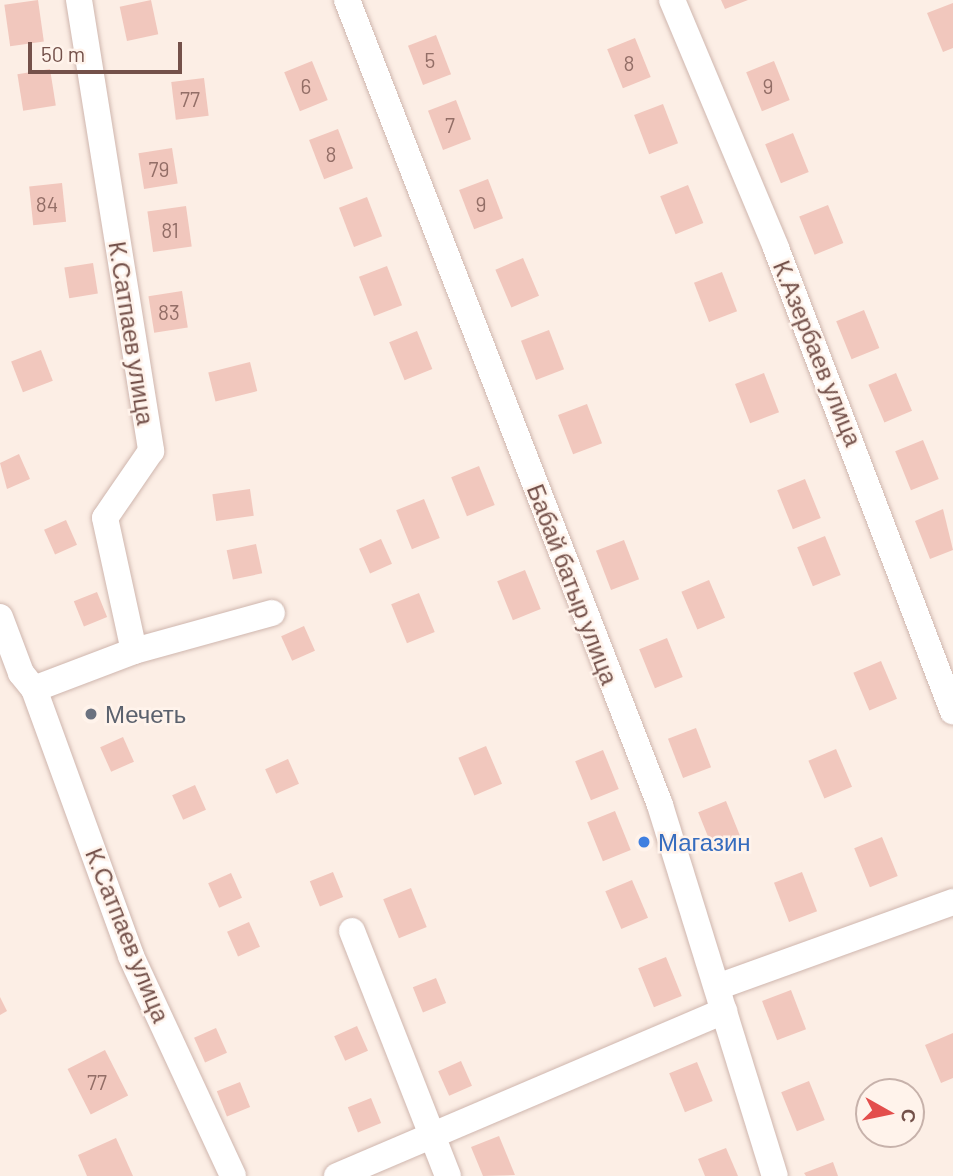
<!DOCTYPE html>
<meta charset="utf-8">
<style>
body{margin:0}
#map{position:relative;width:953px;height:1176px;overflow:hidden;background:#fceee5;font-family:Barlow,sans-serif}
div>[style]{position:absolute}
.building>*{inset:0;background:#f1c7bd;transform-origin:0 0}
.roads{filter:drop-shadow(0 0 2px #cfb6ae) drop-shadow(0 0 2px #cfb6ae)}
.minor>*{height:26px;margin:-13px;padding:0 13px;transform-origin:13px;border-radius:13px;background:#fff}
.dots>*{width:19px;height:19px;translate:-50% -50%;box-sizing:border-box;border:4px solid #fff3eb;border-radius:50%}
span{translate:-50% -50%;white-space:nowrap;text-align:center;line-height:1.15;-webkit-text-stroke:5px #fff3eb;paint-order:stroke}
.number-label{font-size:21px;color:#936e67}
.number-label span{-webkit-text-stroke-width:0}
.street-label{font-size:24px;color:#74514a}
.worship-label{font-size:24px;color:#5b616d}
.left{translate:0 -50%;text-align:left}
.shop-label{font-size:24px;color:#366cbe}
.north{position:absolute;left:855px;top:1078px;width:70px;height:70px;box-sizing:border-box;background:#fff3eb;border:2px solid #c7b2ab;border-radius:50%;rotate:99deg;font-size:19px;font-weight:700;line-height:28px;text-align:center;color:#74514a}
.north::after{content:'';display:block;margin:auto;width:24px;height:32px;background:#e34e4c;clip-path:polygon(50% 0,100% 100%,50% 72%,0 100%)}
.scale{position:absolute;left:28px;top:42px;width:154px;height:32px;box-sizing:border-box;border:4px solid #74514a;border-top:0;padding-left:9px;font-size:21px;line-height:24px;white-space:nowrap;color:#74514a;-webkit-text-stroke:5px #fff3eb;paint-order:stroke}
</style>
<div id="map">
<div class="building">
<i style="left:38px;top:0;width:42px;height:34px;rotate:82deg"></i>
<i style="left:151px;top:0;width:35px;height:32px;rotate:78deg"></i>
<i style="clip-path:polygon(721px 0,748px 0,725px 9px)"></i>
<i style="clip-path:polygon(953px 3px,953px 48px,943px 52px,927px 13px)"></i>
<i style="left:436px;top:35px;width:42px;height:30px;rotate:69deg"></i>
<i style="left:635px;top:38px;width:42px;height:30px;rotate:68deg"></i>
<i style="left:312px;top:61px;width:42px;height:30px;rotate:68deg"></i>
<i style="left:774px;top:61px;width:42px;height:30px;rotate:68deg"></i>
<i style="left:50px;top:69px;width:37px;height:33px;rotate:81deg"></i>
<i style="left:204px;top:78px;width:38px;height:33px;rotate:83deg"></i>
<i style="left:456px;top:100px;width:42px;height:30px;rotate:69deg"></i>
<i style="left:663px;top:104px;width:42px;height:31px;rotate:69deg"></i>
<i style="left:338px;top:129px;width:42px;height:31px;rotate:69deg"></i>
<i style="left:793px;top:133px;width:42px;height:30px;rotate:68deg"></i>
<i style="left:172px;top:148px;width:36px;height:34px;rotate:81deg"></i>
<i style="left:488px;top:179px;width:42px;height:31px;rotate:69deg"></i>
<i style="left:62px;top:183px;width:39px;height:33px;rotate:84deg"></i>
<i style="left:688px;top:185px;width:41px;height:30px;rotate:68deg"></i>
<i style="left:367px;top:197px;width:42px;height:30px;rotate:69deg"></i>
<i style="left:828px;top:205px;width:41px;height:31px;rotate:68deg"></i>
<i style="left:186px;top:206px;width:41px;height:39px;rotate:82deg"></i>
<i style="left:523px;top:258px;width:41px;height:30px;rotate:67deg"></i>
<i style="left:93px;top:263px;width:31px;height:29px;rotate:81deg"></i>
<i style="left:387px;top:266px;width:42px;height:30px;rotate:69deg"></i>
<i style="left:722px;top:272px;width:42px;height:30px;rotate:69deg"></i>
<i style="left:182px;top:291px;width:37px;height:34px;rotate:81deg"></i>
<i style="left:864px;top:310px;width:41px;height:30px;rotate:68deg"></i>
<i style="left:549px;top:330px;width:42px;height:30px;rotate:69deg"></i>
<i style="left:417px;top:331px;width:41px;height:30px;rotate:68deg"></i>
<i style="left:41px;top:350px;width:33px;height:32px;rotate:69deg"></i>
<i style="left:250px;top:362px;width:30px;height:43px;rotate:76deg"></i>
<i style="left:764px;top:373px;width:42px;height:31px;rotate:69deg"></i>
<i style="left:896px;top:373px;width:41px;height:30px;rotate:67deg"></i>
<i style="left:587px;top:404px;width:42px;height:31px;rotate:69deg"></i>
<i style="left:923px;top:440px;width:42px;height:30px;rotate:68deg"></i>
<i style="clip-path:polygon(19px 454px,30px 479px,7px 489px,0 463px)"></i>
<i style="left:479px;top:466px;width:42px;height:30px;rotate:68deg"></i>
<i style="left:805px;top:479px;width:42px;height:30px;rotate:68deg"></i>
<i style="left:250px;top:489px;width:27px;height:38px;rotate:82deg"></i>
<i style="left:424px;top:499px;width:42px;height:30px;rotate:68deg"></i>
<i style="clip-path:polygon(943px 509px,953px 550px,930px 559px,915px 521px)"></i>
<i style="left:66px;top:520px;width:27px;height:24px;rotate:66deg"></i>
<i style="left:825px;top:536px;width:42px;height:30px;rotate:68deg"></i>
<i style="left:381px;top:539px;width:27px;height:24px;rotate:66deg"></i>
<i style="left:624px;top:540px;width:42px;height:30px;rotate:69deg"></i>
<i style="left:256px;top:544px;width:30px;height:30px;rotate:78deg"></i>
<i style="left:525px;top:570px;width:42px;height:30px;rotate:68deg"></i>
<i style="left:709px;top:580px;width:41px;height:30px;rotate:67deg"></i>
<i style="left:97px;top:592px;width:27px;height:25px;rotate:68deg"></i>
<i style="left:419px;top:593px;width:42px;height:30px;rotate:68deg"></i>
<i style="left:304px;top:626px;width:27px;height:25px;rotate:66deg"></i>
<i style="left:667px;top:638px;width:42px;height:30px;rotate:68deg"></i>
<i style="left:881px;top:661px;width:41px;height:30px;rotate:67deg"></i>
<i style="left:696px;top:728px;width:42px;height:30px;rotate:69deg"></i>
<i style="left:123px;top:737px;width:27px;height:25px;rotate:66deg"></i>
<i style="left:486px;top:746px;width:41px;height:30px;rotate:67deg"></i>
<i style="left:836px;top:749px;width:41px;height:30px;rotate:67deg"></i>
<i style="left:603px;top:750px;width:42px;height:30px;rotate:68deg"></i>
<i style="left:288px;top:759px;width:27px;height:25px;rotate:66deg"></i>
<i style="left:195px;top:785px;width:27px;height:25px;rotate:66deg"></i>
<i style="left:726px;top:801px;width:42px;height:30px;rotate:68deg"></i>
<i style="left:615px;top:811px;width:42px;height:30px;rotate:68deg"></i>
<i style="left:882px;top:837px;width:42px;height:30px;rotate:68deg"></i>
<i style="left:333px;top:872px;width:27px;height:25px;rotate:68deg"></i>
<i style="left:802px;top:872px;width:42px;height:30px;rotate:69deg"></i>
<i style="left:231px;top:873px;width:27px;height:25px;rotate:66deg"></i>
<i style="left:632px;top:880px;width:41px;height:29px;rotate:67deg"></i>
<i style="left:411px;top:888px;width:42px;height:30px;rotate:68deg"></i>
<i style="left:249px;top:922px;width:27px;height:24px;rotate:66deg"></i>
<i style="left:666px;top:957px;width:42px;height:30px;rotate:68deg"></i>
<i style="left:436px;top:978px;width:27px;height:25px;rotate:68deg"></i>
<i style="left:791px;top:990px;width:42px;height:31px;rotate:69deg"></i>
<i style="clip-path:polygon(0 997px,7px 1011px,0 1015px)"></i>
<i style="left:357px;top:1026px;width:27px;height:25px;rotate:66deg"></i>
<i style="left:216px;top:1028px;width:27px;height:24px;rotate:66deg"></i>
<i style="clip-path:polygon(953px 1033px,953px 1078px,941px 1083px,925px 1045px)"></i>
<i style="left:105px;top:1050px;width:51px;height:42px;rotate:63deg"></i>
<i style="left:461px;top:1061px;width:27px;height:25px;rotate:66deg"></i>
<i style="left:697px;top:1062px;width:42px;height:30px;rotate:68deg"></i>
<i style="left:809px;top:1081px;width:42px;height:30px;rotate:68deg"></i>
<i style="left:240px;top:1082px;width:27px;height:25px;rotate:68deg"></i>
<i style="left:371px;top:1098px;width:27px;height:25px;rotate:68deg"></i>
<i style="clip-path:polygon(499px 1136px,515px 1175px,483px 1176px,471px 1147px)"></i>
<i style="clip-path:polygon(116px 1138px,133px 1176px,87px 1176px,78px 1155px)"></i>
<i style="clip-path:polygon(726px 1148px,738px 1176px,705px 1176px,698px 1159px)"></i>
<i style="clip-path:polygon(833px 1162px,838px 1176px,806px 1176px,804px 1173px)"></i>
</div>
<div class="roads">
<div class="minor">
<i style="left:79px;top:0;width:457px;rotate:80.9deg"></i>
<i style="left:151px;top:451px;width:81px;rotate:124.5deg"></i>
<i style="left:105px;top:518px;width:136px;rotate:77.7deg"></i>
<i style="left:134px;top:651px;width:107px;rotate:159.2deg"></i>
<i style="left:34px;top:689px;width:284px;rotate:70deg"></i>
<i style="left:131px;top:956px;width:242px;rotate:65.1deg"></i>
<i style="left:347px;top:0;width:864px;rotate:68.75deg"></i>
<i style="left:660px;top:805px;width:388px;rotate:72.8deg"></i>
<i style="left:672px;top:0;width:269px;rotate:67.2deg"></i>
<i style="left:776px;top:248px;width:496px;rotate:69.1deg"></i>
<i style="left:0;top:617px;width:60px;rotate:69.4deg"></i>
<i style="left:21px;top:673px;width:21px;rotate:51deg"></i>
<i style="left:134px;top:651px;width:143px;rotate:-15.4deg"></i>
<i style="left:352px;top:931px;width:263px;rotate:68.6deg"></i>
<i style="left:717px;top:987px;width:251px;rotate:-19.8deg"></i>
<i style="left:337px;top:1176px;width:421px;rotate:-23.1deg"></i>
</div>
</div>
<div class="dots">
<i style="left:91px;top:714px;background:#6b7280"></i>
<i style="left:644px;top:842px;background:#3f7fe0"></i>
</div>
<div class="number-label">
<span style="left:430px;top:60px">5</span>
<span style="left:629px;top:63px">8</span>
<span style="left:306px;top:86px">6</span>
<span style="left:768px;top:86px">9</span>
<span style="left:190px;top:99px">77</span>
<span style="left:450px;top:125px">7</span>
<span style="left:331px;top:154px">8</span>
<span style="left:159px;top:169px">79</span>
<span style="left:47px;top:204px">84</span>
<span style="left:481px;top:204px">9</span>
<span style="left:170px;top:230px">81</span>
<span style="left:169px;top:312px">83</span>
<span style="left:97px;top:1082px">77</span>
</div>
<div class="street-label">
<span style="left:132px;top:333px;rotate:81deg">К.Сатпаев улица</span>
<span style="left:818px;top:353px;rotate:68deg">К.Азербаев улица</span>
<span style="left:573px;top:584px;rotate:69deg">Бабай батыр улица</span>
<span style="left:128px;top:935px;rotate:68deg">К.Сатпаев улица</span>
</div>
<div class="worship-label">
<span class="left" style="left:105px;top:714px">Мечеть</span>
</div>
<div class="shop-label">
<span class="left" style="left:658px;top:842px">Магазин</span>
</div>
<div class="north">С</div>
<div class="scale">50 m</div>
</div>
